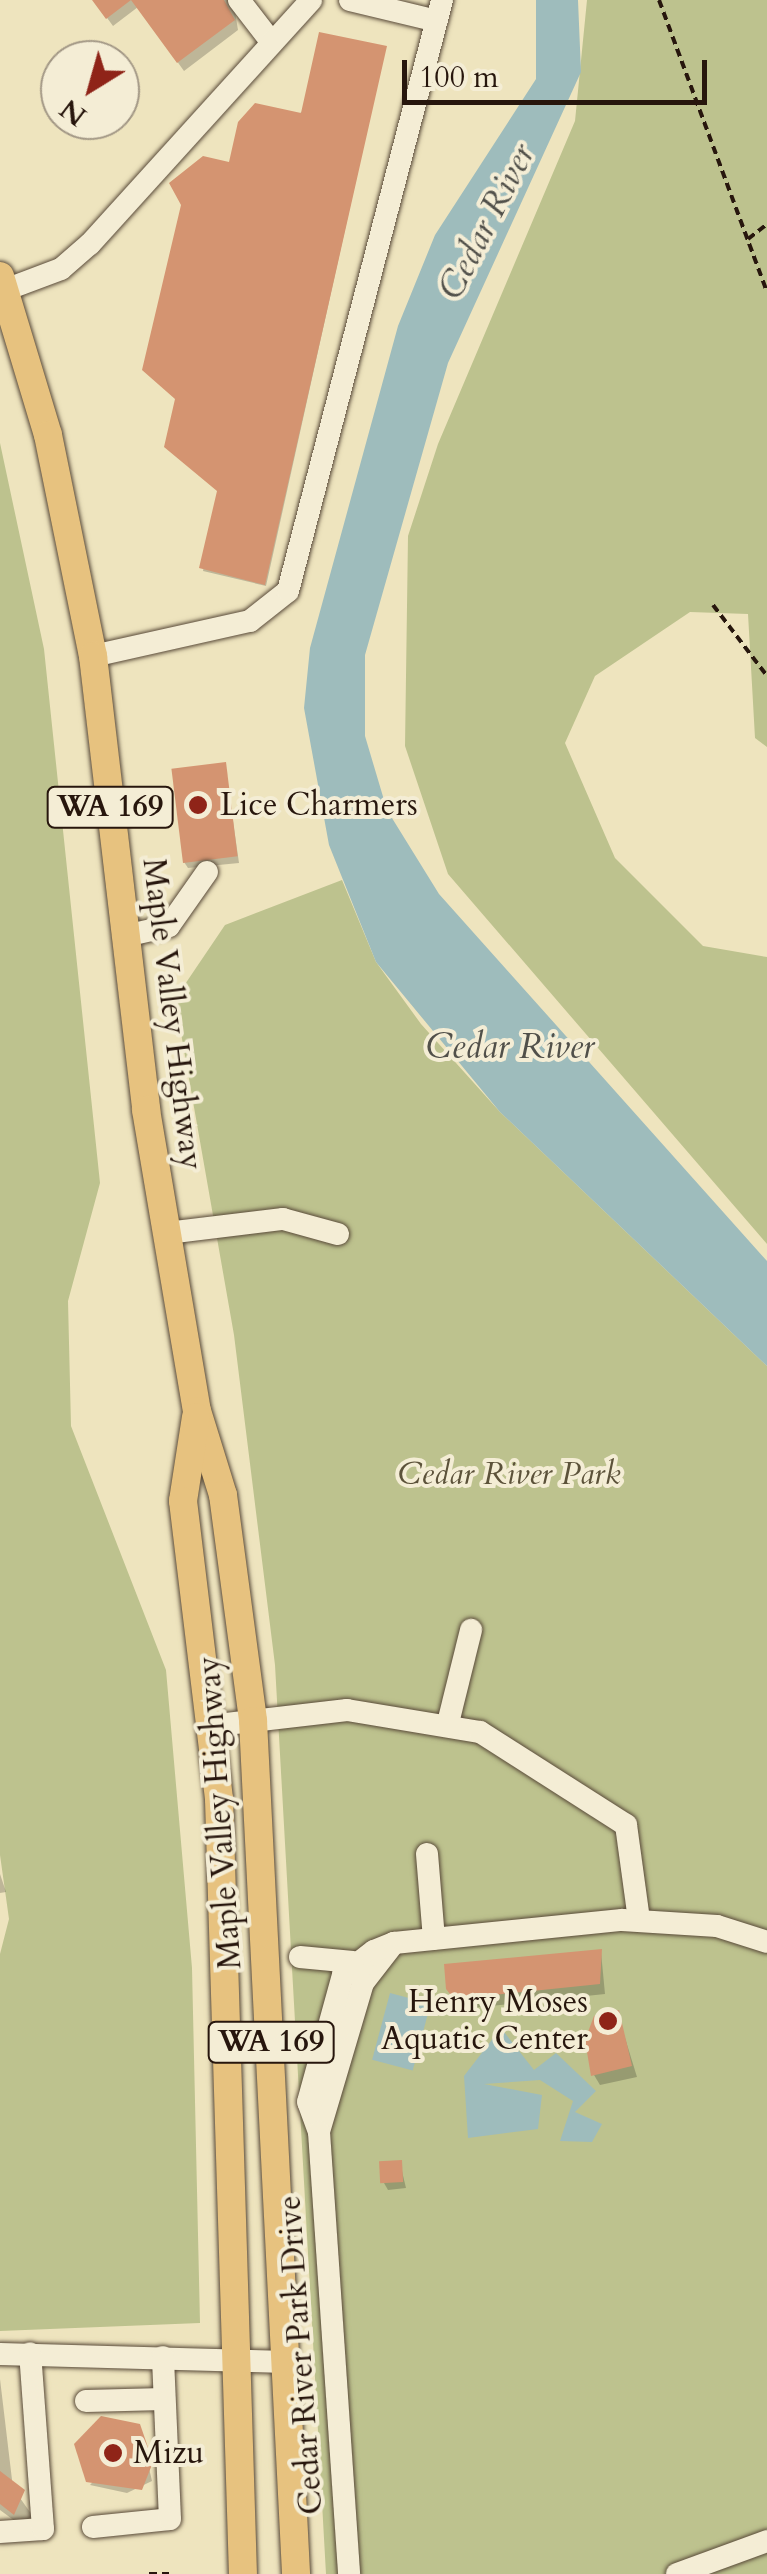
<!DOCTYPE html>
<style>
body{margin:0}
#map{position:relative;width:767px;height:2574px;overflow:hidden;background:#eee4be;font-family:Cardo,serif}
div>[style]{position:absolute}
.green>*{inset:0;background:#bdc28e}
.water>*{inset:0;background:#9ebcbc;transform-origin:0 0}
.shadow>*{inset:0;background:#0003}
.building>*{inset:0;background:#d49471;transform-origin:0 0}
.path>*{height:4px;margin-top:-2px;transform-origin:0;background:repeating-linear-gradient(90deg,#27160d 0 8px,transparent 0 13px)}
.roads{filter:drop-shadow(0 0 2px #594a39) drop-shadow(0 0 2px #594a39)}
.minor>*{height:22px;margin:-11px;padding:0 11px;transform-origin:11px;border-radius:11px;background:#f4edd5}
.major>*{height:28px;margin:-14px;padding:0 14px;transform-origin:14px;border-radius:14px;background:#e7c27f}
.dots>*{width:28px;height:28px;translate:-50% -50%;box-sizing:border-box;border:5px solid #f4edd5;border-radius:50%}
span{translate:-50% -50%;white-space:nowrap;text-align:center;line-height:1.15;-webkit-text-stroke:8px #f4edd5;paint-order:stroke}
.shield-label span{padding:2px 8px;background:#f4edd5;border:2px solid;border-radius:8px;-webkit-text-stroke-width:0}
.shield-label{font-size:30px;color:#27160d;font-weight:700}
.poi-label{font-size:32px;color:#27160d}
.left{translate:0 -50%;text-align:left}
.right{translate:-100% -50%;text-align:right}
.street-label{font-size:32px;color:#27160d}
.park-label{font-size:32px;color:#5c523a;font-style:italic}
.water-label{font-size:35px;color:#51504a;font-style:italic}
.north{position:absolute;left:40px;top:40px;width:100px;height:100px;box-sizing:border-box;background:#f4edd5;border:2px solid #a29785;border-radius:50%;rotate:217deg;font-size:28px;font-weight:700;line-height:40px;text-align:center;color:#27160d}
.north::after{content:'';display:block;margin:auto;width:35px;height:45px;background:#8f2418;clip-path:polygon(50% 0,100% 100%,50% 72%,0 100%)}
.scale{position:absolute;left:402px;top:60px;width:305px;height:45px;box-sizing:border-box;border:5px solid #27160d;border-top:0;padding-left:12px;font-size:30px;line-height:35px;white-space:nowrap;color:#27160d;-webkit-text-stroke:8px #f4edd5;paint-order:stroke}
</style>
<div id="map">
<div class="green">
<i style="clip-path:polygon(587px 0,767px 0,767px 747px,755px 738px,748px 614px,690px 612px,595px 676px,565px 743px,615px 858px,703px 946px,767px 957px,767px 1244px,448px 874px,405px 746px,408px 536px,438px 444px,575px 121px)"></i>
<i style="clip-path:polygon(0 443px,44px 649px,100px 1183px,68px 1301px,71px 1426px,166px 1670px,192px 1968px,200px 2323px,0 2331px,0 1954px,9px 1919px,0 1855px)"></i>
<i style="clip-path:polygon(342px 880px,376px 962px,421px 1024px,500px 1112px,767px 1366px,767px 2574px,326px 2574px,275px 1665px,234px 1335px,175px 999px,225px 925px)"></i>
</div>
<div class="water">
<i style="clip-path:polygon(536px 0,578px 0,581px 72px,448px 363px,365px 655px,365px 736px,387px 810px,439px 894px,767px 1261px,767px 1366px,500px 1112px,376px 962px,329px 845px,304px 708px,310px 648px,398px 326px,435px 235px,536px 79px)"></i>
<i style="left:390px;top:1993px;width:42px;height:69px;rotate:15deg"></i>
<i style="clip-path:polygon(501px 2028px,534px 2070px,556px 2053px,596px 2091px,575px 2112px,602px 2124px,592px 2142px,560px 2141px,573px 2101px,540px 2080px,484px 2084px,542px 2095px,538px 2129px,468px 2138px,464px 2076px)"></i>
</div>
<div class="shadow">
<i style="clip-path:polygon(94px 0,233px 0,238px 30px,184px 71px,138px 7px,113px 26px)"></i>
<i style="clip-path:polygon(385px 49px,266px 586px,203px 571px,219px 492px,231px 165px)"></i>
<i style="clip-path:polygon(225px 765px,239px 863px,188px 868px,184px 862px)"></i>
<i style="clip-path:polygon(0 1874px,6px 1892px,0 1893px)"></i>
<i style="clip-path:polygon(601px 1952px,605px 1994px,462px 2009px,456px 1998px)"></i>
<i style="clip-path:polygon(617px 2012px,637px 2077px,600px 2085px,594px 2075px)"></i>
<i style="clip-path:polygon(400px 2163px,406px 2188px,388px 2190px,384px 2183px)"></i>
<i style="clip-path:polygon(0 2379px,13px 2488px,32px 2515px,23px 2527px,0 2510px)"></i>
<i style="clip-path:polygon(140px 2429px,152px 2481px,127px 2493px,90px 2485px)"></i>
</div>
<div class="building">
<i style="clip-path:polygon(92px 0,224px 0,235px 20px,177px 63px,131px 0,106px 19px)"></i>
<i style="clip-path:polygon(319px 32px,387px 46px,265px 585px,199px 568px,217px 491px,164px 447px,175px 399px,142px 370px,181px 205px,169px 183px,203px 156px,229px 162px,238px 122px,255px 103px,301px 113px)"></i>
<i style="left:226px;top:762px;width:95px;height:55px;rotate:83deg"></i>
<i style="clip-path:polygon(602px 1949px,600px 1984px,454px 1999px,446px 1989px,444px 1964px)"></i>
<i style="clip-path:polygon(619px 2010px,632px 2066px,591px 2076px,585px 2040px,594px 2016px)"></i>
<i style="left:402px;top:2160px;width:22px;height:23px;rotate:87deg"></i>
<i style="clip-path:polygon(101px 2416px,140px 2424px,153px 2462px,142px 2490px,86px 2482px,74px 2444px)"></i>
<i style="clip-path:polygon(0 2471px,25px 2490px,14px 2515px,0 2504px)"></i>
</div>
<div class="path">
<i style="left:659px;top:0;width:311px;rotate:69.7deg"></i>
<i style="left:748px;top:239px;width:24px;rotate:-38deg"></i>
<i style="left:713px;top:605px;width:89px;rotate:52.7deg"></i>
<i style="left:149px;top:2574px;width:20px"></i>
</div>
<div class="roads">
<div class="minor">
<i style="left:239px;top:0;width:49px;rotate:52.4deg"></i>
<i style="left:350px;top:0;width:89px;rotate:13.6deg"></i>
<i style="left:5px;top:290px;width:60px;rotate:-20.6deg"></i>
<i style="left:61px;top:269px;width:38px;rotate:-41deg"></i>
<i style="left:90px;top:244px;width:329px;rotate:-47.8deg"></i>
<i style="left:93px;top:656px;width:161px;rotate:-12.6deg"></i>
<i style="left:250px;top:621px;width:48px;rotate:-38.3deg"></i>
<i style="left:288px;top:591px;width:611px;rotate:-75.39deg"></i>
<i style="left:125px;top:936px;width:45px;rotate:-12.8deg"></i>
<i style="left:169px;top:926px;width:66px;rotate:-54.9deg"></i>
<i style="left:167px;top:1233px;width:117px;rotate:-6.9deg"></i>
<i style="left:283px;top:1219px;width:57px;rotate:15.3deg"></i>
<i style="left:448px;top:1723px;width:96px;rotate:-76.1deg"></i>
<i style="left:209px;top:1726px;width:139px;rotate:-6.6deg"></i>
<i style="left:347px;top:1710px;width:135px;rotate:9.4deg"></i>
<i style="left:480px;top:1732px;width:173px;rotate:32.5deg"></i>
<i style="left:626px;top:1825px;width:96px;rotate:82.2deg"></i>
<i style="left:427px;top:1854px;width:85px;rotate:85.3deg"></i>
<i style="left:394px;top:1943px;width:51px;rotate:127.8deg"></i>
<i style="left:363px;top:1983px;width:155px;rotate:106.5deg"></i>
<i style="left:319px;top:2132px;width:32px;rotate:-110deg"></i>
<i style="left:308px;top:2102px;width:132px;rotate:-74.6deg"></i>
<i style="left:343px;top:1975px;width:39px;rotate:-38deg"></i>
<i style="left:374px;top:1951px;width:22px;rotate:-22deg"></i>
<i style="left:394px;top:1943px;width:229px;rotate:-5.8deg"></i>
<i style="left:622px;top:1920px;width:95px;rotate:3.6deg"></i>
<i style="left:717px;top:1926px;width:52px;rotate:17.7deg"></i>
<i style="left:300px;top:1957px;width:53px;rotate:5.4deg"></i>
<i style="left:319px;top:2132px;width:443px;rotate:86.1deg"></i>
<i style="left:0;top:2354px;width:287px;rotate:1.6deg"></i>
<i style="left:86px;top:2401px;width:78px;rotate:-1.5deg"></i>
<i style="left:93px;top:2527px;width:77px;rotate:-5.9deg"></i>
<i style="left:170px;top:2519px;width:162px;rotate:-92.5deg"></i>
<i style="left:0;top:2532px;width:43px;rotate:-4deg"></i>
<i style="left:43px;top:2529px;width:176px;rotate:-94.2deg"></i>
<i style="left:677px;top:2574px;width:96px;rotate:-20.1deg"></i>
</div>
<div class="major">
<i style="left:0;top:276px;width:166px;rotate:73.2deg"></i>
<i style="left:48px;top:435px;width:226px;rotate:78.5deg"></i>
<i style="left:93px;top:656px;width:457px;rotate:83.3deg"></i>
<i style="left:146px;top:1110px;width:305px;rotate:80.4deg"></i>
<i style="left:197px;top:1411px;width:88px;rotate:72.8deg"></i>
<i style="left:223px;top:1495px;width:228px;rotate:82.4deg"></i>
<i style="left:253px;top:1721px;width:854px;rotate:87.11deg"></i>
<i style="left:196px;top:1417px;width:85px;rotate:98.8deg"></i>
<i style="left:183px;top:1501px;width:300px;rotate:83.1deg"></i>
<i style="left:219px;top:1799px;width:775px;rotate:88.23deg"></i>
</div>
</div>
<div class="dots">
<i style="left:198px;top:805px;background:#8f2418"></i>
<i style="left:608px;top:2021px;background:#8f2418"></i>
<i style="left:113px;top:2453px;background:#8f2418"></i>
</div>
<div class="shield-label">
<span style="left:110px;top:807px">WA 169</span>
<span style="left:271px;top:2042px">WA 169</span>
</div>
<div class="poi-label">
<span class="left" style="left:220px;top:805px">Lice Charmers</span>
<span class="right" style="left:588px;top:2021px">Henry Moses<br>Aquatic Center</span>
<span class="left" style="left:133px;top:2453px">Mizu</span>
</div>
<div class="street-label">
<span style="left:172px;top:1014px;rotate:83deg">Maple Valley Highway</span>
<span style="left:220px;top:1813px;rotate:-94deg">Maple Valley Highway</span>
<span style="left:301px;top:2355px;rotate:-94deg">Cedar River Park Drive</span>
</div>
<div class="park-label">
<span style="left:509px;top:1474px">Cedar River Park</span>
</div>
<div class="water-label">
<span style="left:487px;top:222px;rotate:-63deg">Cedar River</span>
<span style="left:510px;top:1047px">Cedar River</span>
</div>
<div class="north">N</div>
<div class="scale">100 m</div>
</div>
